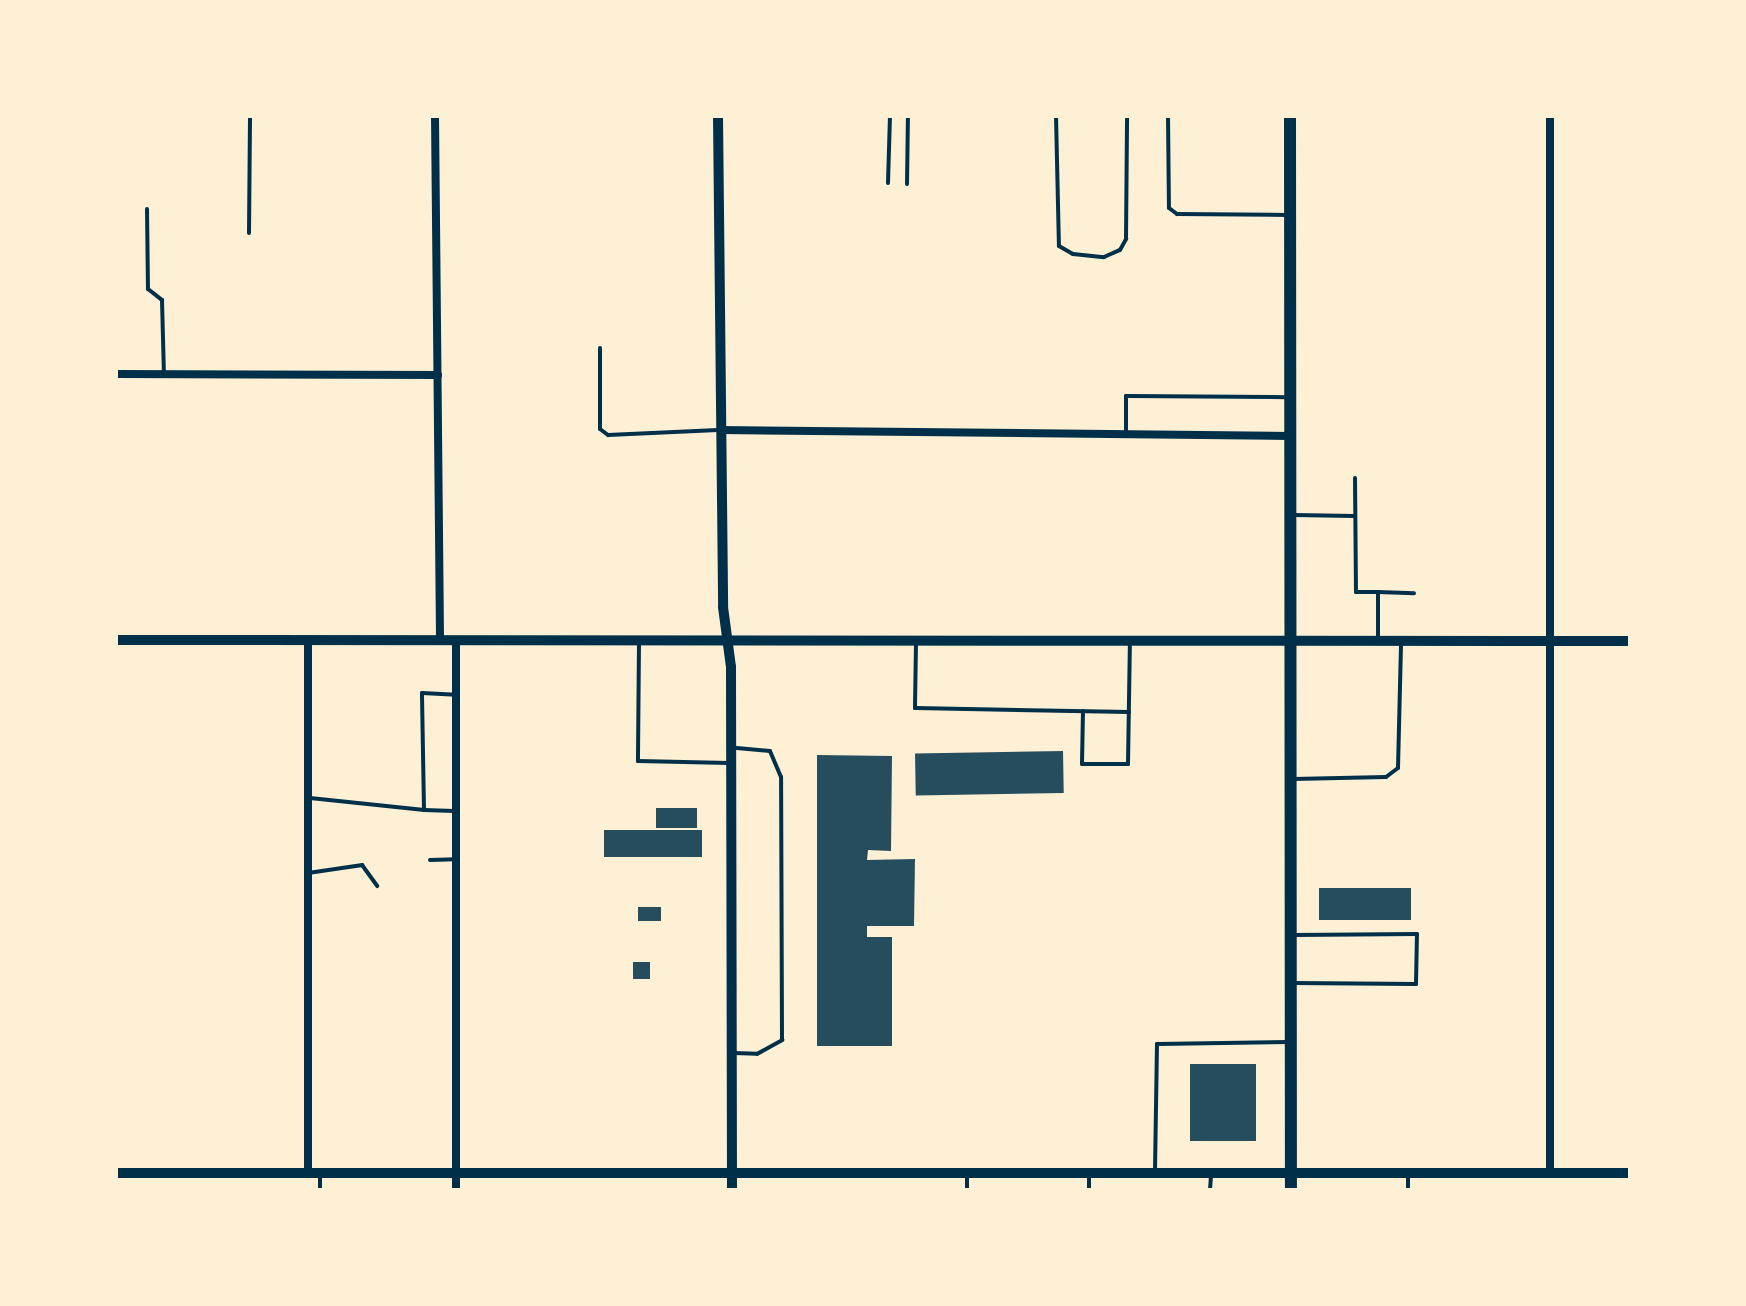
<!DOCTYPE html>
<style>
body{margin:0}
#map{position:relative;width:1746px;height:1306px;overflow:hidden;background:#fdf0d5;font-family:Jost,sans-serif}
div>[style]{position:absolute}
.building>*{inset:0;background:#264d5e;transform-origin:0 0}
.service>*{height:4px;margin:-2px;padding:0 2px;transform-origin:2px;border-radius:2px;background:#003049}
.minor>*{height:8px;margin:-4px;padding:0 4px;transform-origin:4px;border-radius:4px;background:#003049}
.tertiary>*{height:10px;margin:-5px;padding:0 5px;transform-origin:5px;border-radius:5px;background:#003049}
.primary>*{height:12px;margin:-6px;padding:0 6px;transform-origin:6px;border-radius:6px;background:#003049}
span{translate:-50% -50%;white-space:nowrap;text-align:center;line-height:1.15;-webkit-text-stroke:7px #fdf0d5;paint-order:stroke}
.frame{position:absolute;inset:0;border:118px solid #fdf0d5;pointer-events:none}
</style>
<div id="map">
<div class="building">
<i style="left:1063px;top:751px;width:42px;height:148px;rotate:89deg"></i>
<i style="clip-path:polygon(817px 755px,892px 756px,891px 851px,868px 850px,867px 860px,915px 859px,914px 926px,867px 926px,867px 937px,892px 937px,892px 1046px,817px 1046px)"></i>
<i style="left:656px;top:808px;width:41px;height:20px"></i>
<i style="left:604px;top:830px;width:98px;height:27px"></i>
<i style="left:1411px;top:888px;width:32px;height:92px;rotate:90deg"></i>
<i style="left:638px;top:907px;width:23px;height:14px"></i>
<i style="left:633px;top:962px;width:17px;height:17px"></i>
<i style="left:1190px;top:1064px;width:66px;height:77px"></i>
</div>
<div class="service">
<i style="left:1056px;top:116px;width:130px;rotate:88.7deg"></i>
<i style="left:1059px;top:246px;width:16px;rotate:30deg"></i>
<i style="left:1073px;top:254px;width:31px;rotate:6deg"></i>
<i style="left:1104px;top:257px;width:17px;rotate:-24deg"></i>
<i style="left:1120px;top:250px;width:13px;rotate:-61deg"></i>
<i style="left:1126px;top:239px;width:123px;rotate:-89.5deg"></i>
<i style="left:1168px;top:116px;width:92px;rotate:89.4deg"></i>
<i style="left:1169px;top:208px;width:10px;rotate:37deg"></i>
<i style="left:1177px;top:214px;width:111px;rotate:0.5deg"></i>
<i style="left:888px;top:183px;width:67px;rotate:-88.3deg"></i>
<i style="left:907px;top:184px;width:68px;rotate:-89.2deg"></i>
<i style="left:147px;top:209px;width:80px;rotate:89.3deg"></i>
<i style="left:148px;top:289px;width:18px;rotate:38deg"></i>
<i style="left:162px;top:300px;width:74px;rotate:88.5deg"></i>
<i style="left:249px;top:233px;width:117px;rotate:-89.5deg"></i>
<i style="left:600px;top:348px;width:81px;rotate:90deg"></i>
<i style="left:600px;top:429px;width:10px;rotate:37deg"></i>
<i style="left:608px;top:435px;width:110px;rotate:-2.6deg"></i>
<i style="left:1126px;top:434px;width:38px;rotate:-90deg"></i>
<i style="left:1126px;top:396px;width:162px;rotate:0.4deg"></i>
<i style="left:1355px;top:478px;width:114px;rotate:89.5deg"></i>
<i style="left:1356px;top:592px;width:22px"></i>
<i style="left:1378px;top:592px;width:47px;rotate:90deg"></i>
<i style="left:1293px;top:515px;width:62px;rotate:0.9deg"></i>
<i style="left:1378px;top:592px;width:36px;rotate:2deg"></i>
<i style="left:639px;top:642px;width:119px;rotate:90.5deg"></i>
<i style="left:638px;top:761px;width:91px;rotate:1.3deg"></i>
<i style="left:916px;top:643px;width:65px;rotate:90.9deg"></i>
<i style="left:915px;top:708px;width:214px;rotate:1.1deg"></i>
<i style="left:1083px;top:711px;width:53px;rotate:91.1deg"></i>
<i style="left:1082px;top:764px;width:46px"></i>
<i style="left:1128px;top:764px;width:122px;rotate:-89.1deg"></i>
<i style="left:1293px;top:779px;width:93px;rotate:-1.2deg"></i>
<i style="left:1386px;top:777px;width:15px;rotate:-37deg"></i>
<i style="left:1398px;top:768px;width:127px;rotate:-88.6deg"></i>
<i style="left:310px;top:798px;width:115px;rotate:6deg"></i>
<i style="left:424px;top:810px;width:117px;rotate:-91deg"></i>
<i style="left:422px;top:693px;width:34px;rotate:3deg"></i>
<i style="left:424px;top:810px;width:30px;rotate:2deg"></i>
<i style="left:430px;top:860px;width:25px;rotate:-2deg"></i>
<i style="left:308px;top:873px;width:55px;rotate:-8.4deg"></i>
<i style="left:362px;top:865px;width:26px;rotate:54deg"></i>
<i style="left:1293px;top:983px;width:123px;rotate:0.5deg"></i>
<i style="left:1416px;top:984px;width:50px;rotate:-88.9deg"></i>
<i style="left:1417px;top:934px;width:122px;rotate:179.5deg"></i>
<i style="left:734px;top:1053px;width:23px;rotate:2deg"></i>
<i style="left:757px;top:1054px;width:29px;rotate:-29deg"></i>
<i style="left:782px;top:1040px;width:263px;rotate:-90.2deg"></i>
<i style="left:781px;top:777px;width:28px;rotate:-113deg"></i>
<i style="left:770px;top:751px;width:36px;rotate:-175deg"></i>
<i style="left:1155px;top:1171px;width:127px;rotate:-89.1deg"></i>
<i style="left:1157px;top:1044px;width:131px;rotate:-0.9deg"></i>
<i style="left:1089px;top:1174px;width:16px;rotate:90deg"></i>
<i style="left:1408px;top:1175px;width:15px;rotate:90deg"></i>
<i style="left:967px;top:1176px;width:14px;rotate:90deg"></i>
<i style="left:320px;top:1190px;width:16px;rotate:-90deg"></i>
<i style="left:1210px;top:1190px;width:16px;rotate:-86deg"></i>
</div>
<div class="minor">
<i style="left:435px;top:116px;width:524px;rotate:89.45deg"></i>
<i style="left:116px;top:374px;width:322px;rotate:0.2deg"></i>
<i style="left:721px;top:430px;width:569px;rotate:0.6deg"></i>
<i style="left:308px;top:640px;width:532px;rotate:90deg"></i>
<i style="left:1550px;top:1173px;width:1057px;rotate:-90deg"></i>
<i style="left:456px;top:1190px;width:550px;rotate:-90deg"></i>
</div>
<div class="tertiary">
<i style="left:718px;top:116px;width:491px;rotate:89.4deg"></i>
<i style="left:723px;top:607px;width:61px;rotate:82.4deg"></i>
<i style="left:731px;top:667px;width:523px;rotate:89.89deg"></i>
<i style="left:116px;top:640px;width:1514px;rotate:0.04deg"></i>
<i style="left:116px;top:1173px;width:1514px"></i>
</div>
<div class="primary">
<i style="left:1290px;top:116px;width:1074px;rotate:89.95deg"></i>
</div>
<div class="frame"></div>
</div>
